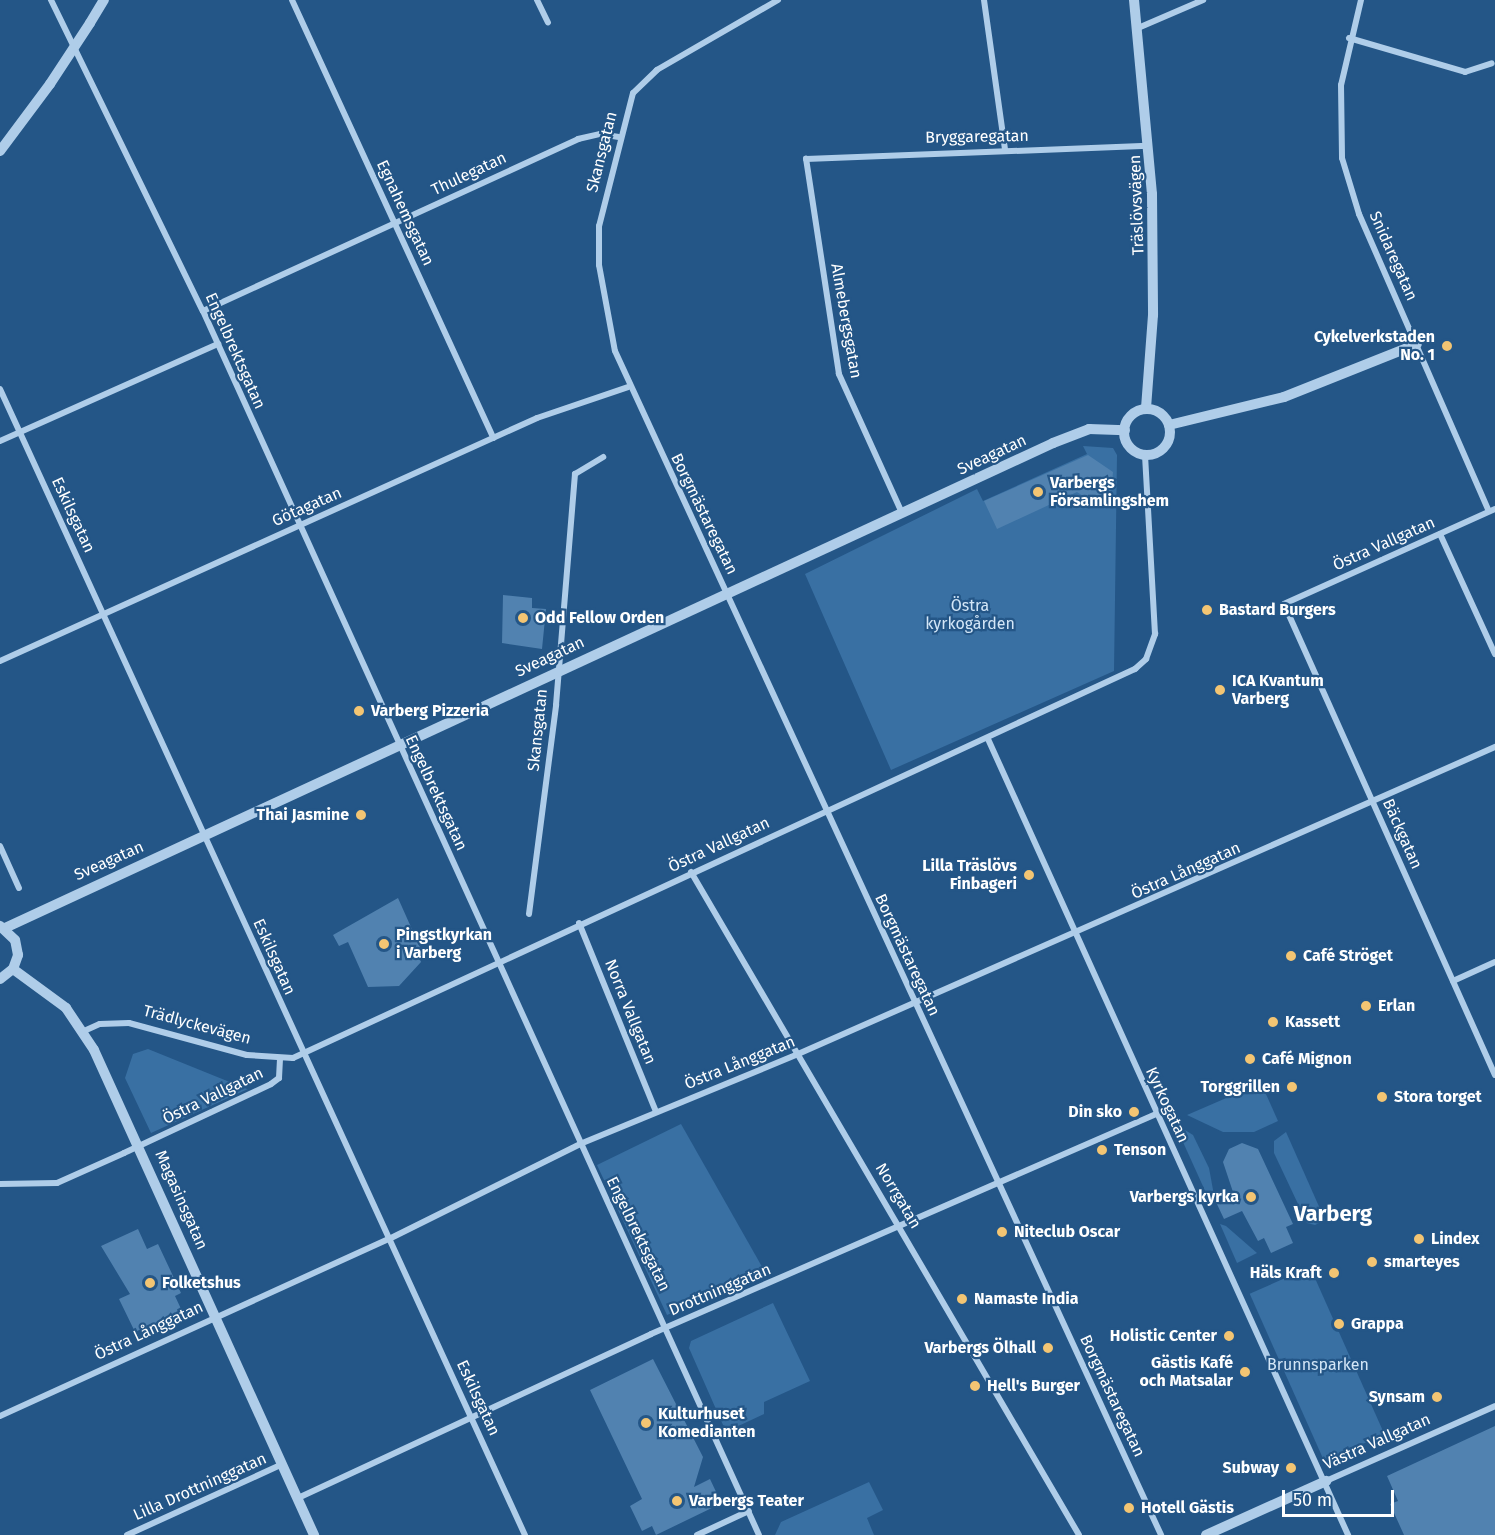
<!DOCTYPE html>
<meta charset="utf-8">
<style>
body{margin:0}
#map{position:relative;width:1495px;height:1535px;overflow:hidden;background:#245687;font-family:"Fira Sans",sans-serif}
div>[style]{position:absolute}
.green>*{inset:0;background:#3970a3;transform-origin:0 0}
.building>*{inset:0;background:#5182b0}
.minor>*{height:6px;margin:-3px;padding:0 3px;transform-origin:3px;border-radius:3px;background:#afcde9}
.tertiary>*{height:10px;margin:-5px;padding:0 5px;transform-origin:5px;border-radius:5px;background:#afcde9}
.tertiary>.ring{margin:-5px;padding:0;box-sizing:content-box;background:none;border:10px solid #afcde9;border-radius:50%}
.tertiary-bridge>*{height:10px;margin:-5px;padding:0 5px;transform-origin:5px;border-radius:5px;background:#afcde9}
.dots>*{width:16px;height:16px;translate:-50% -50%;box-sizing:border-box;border:3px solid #245687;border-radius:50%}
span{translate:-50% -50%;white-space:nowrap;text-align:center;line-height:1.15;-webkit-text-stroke:4.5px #245687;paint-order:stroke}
.street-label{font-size:16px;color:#fff}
.poi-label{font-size:16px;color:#fff;font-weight:700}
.right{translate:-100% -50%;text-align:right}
.left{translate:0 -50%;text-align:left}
.park-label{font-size:16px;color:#d3e6f7}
.district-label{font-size:22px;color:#fff;font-weight:700}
.scale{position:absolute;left:1282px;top:1490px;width:112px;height:27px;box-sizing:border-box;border:3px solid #fff;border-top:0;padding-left:8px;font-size:18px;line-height:21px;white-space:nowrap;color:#fff;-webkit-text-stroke:4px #245687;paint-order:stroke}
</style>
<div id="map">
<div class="green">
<i style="clip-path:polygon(1083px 446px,1113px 448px,1117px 455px,1114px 671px,891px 770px,805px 574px,977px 489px,983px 501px,1087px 454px)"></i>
<i style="clip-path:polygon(148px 1049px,247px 1089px,248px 1089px,151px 1133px,125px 1078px,133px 1054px)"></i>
<i style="clip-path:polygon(1261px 1083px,1278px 1121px,1254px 1132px,1223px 1132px,1187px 1115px)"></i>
<i style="clip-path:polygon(681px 1124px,765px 1272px,667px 1315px,597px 1165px)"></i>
<i style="clip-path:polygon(1185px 1130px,1193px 1135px,1209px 1168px,1214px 1195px,1211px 1204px,1178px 1131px)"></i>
<i style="clip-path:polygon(1286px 1132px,1325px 1220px,1315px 1225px,1307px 1223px,1274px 1153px,1274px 1141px)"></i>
<i style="clip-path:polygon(1220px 1224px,1226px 1226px,1257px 1253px,1237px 1263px)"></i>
<i style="left:1310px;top:1267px;width:183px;height:66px;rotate:66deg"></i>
<i style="clip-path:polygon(773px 1303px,810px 1381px,764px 1402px,764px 1414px,732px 1429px,723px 1425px,689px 1348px,691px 1341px)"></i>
<i style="clip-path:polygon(869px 1482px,883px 1510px,867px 1518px,874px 1535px,775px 1535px,781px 1522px)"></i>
</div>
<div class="building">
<i style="clip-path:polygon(1088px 455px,1113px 472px,1111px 493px,1092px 502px,1077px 492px,997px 529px,984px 501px)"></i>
<i style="clip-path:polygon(503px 595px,532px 598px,532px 608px,546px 609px,542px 649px,502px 643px)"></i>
<i style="clip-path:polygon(398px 898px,423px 954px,419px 956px,421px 962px,399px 986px,368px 987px,348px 942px,339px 946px,333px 935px)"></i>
<i style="clip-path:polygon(1242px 1143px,1258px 1149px,1293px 1224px,1286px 1227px,1293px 1243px,1271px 1253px,1264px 1238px,1258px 1241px,1242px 1211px,1224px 1219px,1215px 1200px,1233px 1192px,1223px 1162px,1229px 1149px)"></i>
<i style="clip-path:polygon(138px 1229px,147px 1249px,158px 1244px,181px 1293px,175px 1296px,182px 1311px,135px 1332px,119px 1299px,130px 1294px,101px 1246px)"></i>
<i style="clip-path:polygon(653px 1359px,703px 1457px,694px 1487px,710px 1479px,718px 1496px,714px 1498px,718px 1505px,656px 1535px,652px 1526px,642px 1531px,630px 1506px,642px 1499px,590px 1390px)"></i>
<i style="clip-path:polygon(1495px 1426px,1495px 1535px,1404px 1535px,1390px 1504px,1398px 1501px,1387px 1476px)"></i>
</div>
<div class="minor">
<i style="left:51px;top:0;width:346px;rotate:64deg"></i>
<i style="left:203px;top:311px;width:1344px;rotate:65.57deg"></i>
<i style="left:292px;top:0;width:482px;rotate:65.3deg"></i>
<i style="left:537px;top:0;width:25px;rotate:64deg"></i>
<i style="left:778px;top:0;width:140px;rotate:150deg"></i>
<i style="left:657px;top:70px;width:33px;rotate:136deg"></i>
<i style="left:633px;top:93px;width:137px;rotate:104.3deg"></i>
<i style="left:599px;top:226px;width:39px;rotate:90deg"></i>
<i style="left:599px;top:265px;width:87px;rotate:79.5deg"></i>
<i style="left:615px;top:351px;width:1304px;rotate:65.24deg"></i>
<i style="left:984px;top:0;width:151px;rotate:82deg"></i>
<i style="left:1361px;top:0;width:87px;rotate:103.2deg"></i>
<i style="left:1341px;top:85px;width:73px;rotate:89.2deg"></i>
<i style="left:1342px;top:158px;width:59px;rotate:73.1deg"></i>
<i style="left:1359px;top:214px;width:324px;rotate:66.4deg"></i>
<i style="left:1138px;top:28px;width:71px;rotate:-23.3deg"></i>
<i style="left:1349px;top:38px;width:121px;rotate:16.3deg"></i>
<i style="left:1465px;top:72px;width:28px;rotate:-18deg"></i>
<i style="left:203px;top:311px;width:413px;rotate:-24.6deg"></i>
<i style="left:578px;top:139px;width:23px;rotate:-13deg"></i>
<i style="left:600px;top:134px;width:19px;rotate:9deg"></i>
<i style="left:0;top:389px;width:1261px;rotate:65.39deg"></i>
<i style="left:0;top:441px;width:239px;rotate:-24deg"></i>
<i style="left:1495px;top:509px;width:231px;rotate:155.8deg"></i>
<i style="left:1284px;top:604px;width:516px;rotate:65.87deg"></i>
<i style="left:902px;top:513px;width:153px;rotate:-114.4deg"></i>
<i style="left:839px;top:374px;width:218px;rotate:-98.7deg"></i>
<i style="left:806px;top:159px;width:342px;rotate:-2.2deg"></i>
<i style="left:1440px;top:534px;width:132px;rotate:65.4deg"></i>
<i style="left:0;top:661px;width:589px;rotate:-24.35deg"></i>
<i style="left:537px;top:418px;width:96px;rotate:-18.8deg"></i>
<i style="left:988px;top:739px;width:874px;rotate:65.66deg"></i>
<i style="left:0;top:846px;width:46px;rotate:65.7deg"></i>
<i style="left:691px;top:872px;width:768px;rotate:59.66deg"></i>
<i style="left:529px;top:914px;width:211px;rotate:-82.6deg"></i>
<i style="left:556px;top:705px;width:232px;rotate:-85.3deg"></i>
<i style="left:575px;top:474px;width:33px;rotate:-31deg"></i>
<i style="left:579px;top:923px;width:204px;rotate:67.8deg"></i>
<i style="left:1453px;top:981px;width:46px;rotate:-24.3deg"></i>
<i style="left:84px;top:1031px;width:17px;rotate:-24deg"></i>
<i style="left:100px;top:1024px;width:29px;rotate:-2deg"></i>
<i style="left:129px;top:1023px;width:122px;rotate:15.2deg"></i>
<i style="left:247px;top:1055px;width:46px;rotate:3.7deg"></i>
<i style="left:293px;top:1058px;width:928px;rotate:-24.8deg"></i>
<i style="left:1135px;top:669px;width:15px;rotate:-42deg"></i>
<i style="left:1146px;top:659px;width:27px;rotate:-70deg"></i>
<i style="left:1155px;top:634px;width:179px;rotate:-93.2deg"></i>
<i style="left:0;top:1184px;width:57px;rotate:-1deg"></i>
<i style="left:57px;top:1183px;width:73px;rotate:-24.1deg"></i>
<i style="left:124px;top:1153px;width:162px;rotate:-25.1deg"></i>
<i style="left:271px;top:1084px;width:10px;rotate:-37deg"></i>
<i style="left:279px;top:1078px;width:19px;rotate:-87deg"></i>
<i style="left:0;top:1416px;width:427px;rotate:-24.5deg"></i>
<i style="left:389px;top:1239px;width:213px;rotate:-26.4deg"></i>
<i style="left:580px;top:1144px;width:236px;rotate:-22.4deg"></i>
<i style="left:798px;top:1054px;width:762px;rotate:-23.77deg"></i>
<i style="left:1326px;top:1481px;width:185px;rotate:-23.9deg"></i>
<i style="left:298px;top:1498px;width:389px;rotate:-24.9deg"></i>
<i style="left:651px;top:1334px;width:551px;rotate:-23.54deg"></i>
<i style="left:127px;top:1535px;width:171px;rotate:-24.5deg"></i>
<i style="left:697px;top:1535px;width:57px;rotate:-24.8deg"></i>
</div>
<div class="tertiary">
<i style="left:1134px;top:0;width:195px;rotate:84.7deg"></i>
<i style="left:1152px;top:194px;width:121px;rotate:89.5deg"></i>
<i style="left:1153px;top:315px;width:94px;rotate:94.3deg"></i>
<i style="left:90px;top:23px;width:27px;rotate:-59deg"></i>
<i style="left:0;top:151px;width:84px;rotate:-53.3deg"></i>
<i class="ring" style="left:1124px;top:409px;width:36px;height:36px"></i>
<i style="left:1169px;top:425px;width:118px;rotate:-13.7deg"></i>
<i style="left:1284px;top:397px;width:143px;rotate:-21.7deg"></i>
<i style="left:5px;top:928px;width:1155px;rotate:-24.83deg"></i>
<i style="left:1053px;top:443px;width:39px;rotate:-21deg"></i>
<i style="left:1089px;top:429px;width:36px;rotate:2deg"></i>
<i style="left:13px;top:969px;width:66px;rotate:36.3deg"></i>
<i style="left:66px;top:1008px;width:50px;rotate:56.3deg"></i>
<i style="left:94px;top:1050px;width:533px;rotate:65.6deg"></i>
<i style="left:0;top:979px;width:16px;rotate:-38deg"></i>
<i style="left:13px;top:969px;width:15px;rotate:-70deg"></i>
<i style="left:18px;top:955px;width:15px;rotate:-101deg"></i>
<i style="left:15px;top:940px;width:21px;rotate:-137deg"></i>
<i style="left:1206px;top:1535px;width:132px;rotate:-24.2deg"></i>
</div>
<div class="tertiary-bridge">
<i style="left:50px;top:84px;width:73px;rotate:-56.7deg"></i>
</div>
<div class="dots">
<i style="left:1447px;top:346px;background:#f3c573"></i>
<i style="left:1038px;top:492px;background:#f3c573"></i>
<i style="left:1207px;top:610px;background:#f3c573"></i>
<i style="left:523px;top:618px;background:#f3c573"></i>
<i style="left:1220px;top:690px;background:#f3c573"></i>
<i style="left:359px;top:711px;background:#f3c573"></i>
<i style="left:361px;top:815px;background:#f3c573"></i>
<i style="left:1029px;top:875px;background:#f3c573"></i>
<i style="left:384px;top:944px;background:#f3c573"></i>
<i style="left:1291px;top:956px;background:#f3c573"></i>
<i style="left:1366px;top:1006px;background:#f3c573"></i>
<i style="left:1273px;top:1022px;background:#f3c573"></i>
<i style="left:1250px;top:1059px;background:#f3c573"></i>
<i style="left:1292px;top:1087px;background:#f3c573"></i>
<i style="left:1382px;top:1097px;background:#f3c573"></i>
<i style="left:1134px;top:1112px;background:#f3c573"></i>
<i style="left:1102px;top:1150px;background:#f3c573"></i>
<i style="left:1251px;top:1197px;background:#f3c573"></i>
<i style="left:1002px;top:1232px;background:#f3c573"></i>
<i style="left:1419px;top:1239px;background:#f3c573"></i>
<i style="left:1372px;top:1262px;background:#f3c573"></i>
<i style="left:1334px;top:1273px;background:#f3c573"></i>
<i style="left:150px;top:1283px;background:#f3c573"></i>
<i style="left:962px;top:1299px;background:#f3c573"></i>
<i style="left:1339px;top:1324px;background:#f3c573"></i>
<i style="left:1229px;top:1336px;background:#f3c573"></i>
<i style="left:1048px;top:1348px;background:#f3c573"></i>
<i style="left:1245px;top:1372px;background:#f3c573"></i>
<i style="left:975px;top:1386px;background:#f3c573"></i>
<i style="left:1437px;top:1397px;background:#f3c573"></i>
<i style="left:646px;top:1423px;background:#f3c573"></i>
<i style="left:1291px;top:1468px;background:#f3c573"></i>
<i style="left:677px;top:1501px;background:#f3c573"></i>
<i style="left:1129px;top:1508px;background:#f3c573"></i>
</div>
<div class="street-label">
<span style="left:977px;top:137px;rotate:-1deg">Bryggaregatan</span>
<span style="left:602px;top:152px;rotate:-76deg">Skansgatan</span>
<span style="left:469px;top:174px;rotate:-25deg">Thulegatan</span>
<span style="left:1137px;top:205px;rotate:-92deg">Träslövsvägen</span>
<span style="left:405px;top:213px;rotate:65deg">Egnahemsgatan</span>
<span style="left:1393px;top:256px;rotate:66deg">Snidaregatan</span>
<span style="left:846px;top:321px;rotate:80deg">Almebergsgatan</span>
<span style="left:235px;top:351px;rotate:66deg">Engelbrektsgatan</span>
<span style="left:992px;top:455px;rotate:-25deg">Sveagatan</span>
<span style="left:307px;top:507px;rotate:-24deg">Götagatan</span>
<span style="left:704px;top:514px;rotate:64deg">Borgmästaregatan</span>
<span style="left:73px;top:515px;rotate:65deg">Eskilsgatan</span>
<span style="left:1384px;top:544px;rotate:-24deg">Östra Vallgatan</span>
<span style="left:550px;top:657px;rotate:-25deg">Sveagatan</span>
<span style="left:538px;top:730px;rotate:-84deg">Skansgatan</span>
<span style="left:436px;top:793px;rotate:65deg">Engelbrektsgatan</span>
<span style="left:1402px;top:834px;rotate:66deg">Bäckgatan</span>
<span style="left:719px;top:845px;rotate:-25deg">Östra Vallgatan</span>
<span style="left:109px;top:861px;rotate:-24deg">Sveagatan</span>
<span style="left:1186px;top:871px;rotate:-24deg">Östra Långgatan</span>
<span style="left:907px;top:955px;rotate:65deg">Borgmästaregatan</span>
<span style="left:274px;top:957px;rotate:66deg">Eskilsgatan</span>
<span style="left:630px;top:1012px;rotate:68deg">Norra Vallgatan</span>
<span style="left:197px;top:1025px;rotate:15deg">Trädlyckevägen</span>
<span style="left:740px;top:1063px;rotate:-22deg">Östra Långgatan</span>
<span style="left:213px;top:1096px;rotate:-26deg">Östra Vallgatan</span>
<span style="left:1167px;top:1105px;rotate:65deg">Kyrkogatan</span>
<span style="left:898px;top:1196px;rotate:59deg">Norrgatan</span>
<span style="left:181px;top:1200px;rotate:66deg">Magasinsgatan</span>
<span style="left:638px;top:1234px;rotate:64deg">Engelbrektsgatan</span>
<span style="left:720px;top:1290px;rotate:-23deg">Drottninggatan</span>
<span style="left:149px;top:1331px;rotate:-25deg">Östra Långgatan</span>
<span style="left:1112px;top:1396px;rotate:65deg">Borgmästaregatan</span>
<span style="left:478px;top:1398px;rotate:65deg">Eskilsgatan</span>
<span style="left:1377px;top:1442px;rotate:-24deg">Västra Vallgatan</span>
<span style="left:200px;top:1487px;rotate:-24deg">Lilla Drottninggatan</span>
</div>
<div class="poi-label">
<span class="right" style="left:1435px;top:346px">Cykelverkstaden<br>No. 1</span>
<span class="left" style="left:1050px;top:492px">Varbergs<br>Församlingshem</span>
<span class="left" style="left:1219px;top:610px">Bastard Burgers</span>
<span class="left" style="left:535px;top:618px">Odd Fellow Orden</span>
<span class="left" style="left:1232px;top:690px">ICA Kvantum<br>Varberg</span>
<span class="left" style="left:371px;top:711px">Varberg Pizzeria</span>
<span class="right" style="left:349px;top:815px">Thai Jasmine</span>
<span class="right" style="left:1017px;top:875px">Lilla Träslövs<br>Finbageri</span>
<span class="left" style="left:396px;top:944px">Pingstkyrkan<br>i Varberg</span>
<span class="left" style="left:1303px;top:956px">Café Ströget</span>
<span class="left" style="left:1378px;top:1006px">Erlan</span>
<span class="left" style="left:1285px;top:1022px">Kassett</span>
<span class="left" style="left:1262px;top:1059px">Café Mignon</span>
<span class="right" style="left:1280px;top:1087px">Torggrillen</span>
<span class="left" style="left:1394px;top:1097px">Stora torget</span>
<span class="right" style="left:1122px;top:1112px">Din sko</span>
<span class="left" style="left:1114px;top:1150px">Tenson</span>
<span class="right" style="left:1239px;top:1197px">Varbergs kyrka</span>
<span class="left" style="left:1014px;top:1232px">Niteclub Oscar</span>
<span class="left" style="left:1431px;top:1239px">Lindex</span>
<span class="left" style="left:1384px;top:1262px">smarteyes</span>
<span class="right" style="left:1322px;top:1273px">Häls Kraft</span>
<span class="left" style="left:162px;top:1283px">Folketshus</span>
<span class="left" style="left:974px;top:1299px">Namaste India</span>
<span class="left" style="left:1351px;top:1324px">Grappa</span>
<span class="right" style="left:1217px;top:1336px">Holistic Center</span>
<span class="right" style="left:1036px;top:1348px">Varbergs Ölhall</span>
<span class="right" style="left:1233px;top:1372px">Gästis Kafé<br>och Matsalar</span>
<span class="left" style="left:987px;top:1386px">Hell's Burger</span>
<span class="right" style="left:1425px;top:1397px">Synsam</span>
<span class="left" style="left:658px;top:1423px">Kulturhuset<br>Komedianten</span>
<span class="right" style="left:1279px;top:1468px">Subway</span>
<span class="left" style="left:689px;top:1501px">Varbergs Teater</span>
<span class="left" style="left:1141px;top:1508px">Hotell Gästis</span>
</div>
<div class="park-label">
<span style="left:970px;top:615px">Östra<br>kyrkogården</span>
<span style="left:1318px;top:1365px">Brunnsparken</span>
</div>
<div class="district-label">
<span style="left:1333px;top:1214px">Varberg</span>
</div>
<div class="scale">50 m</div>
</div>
